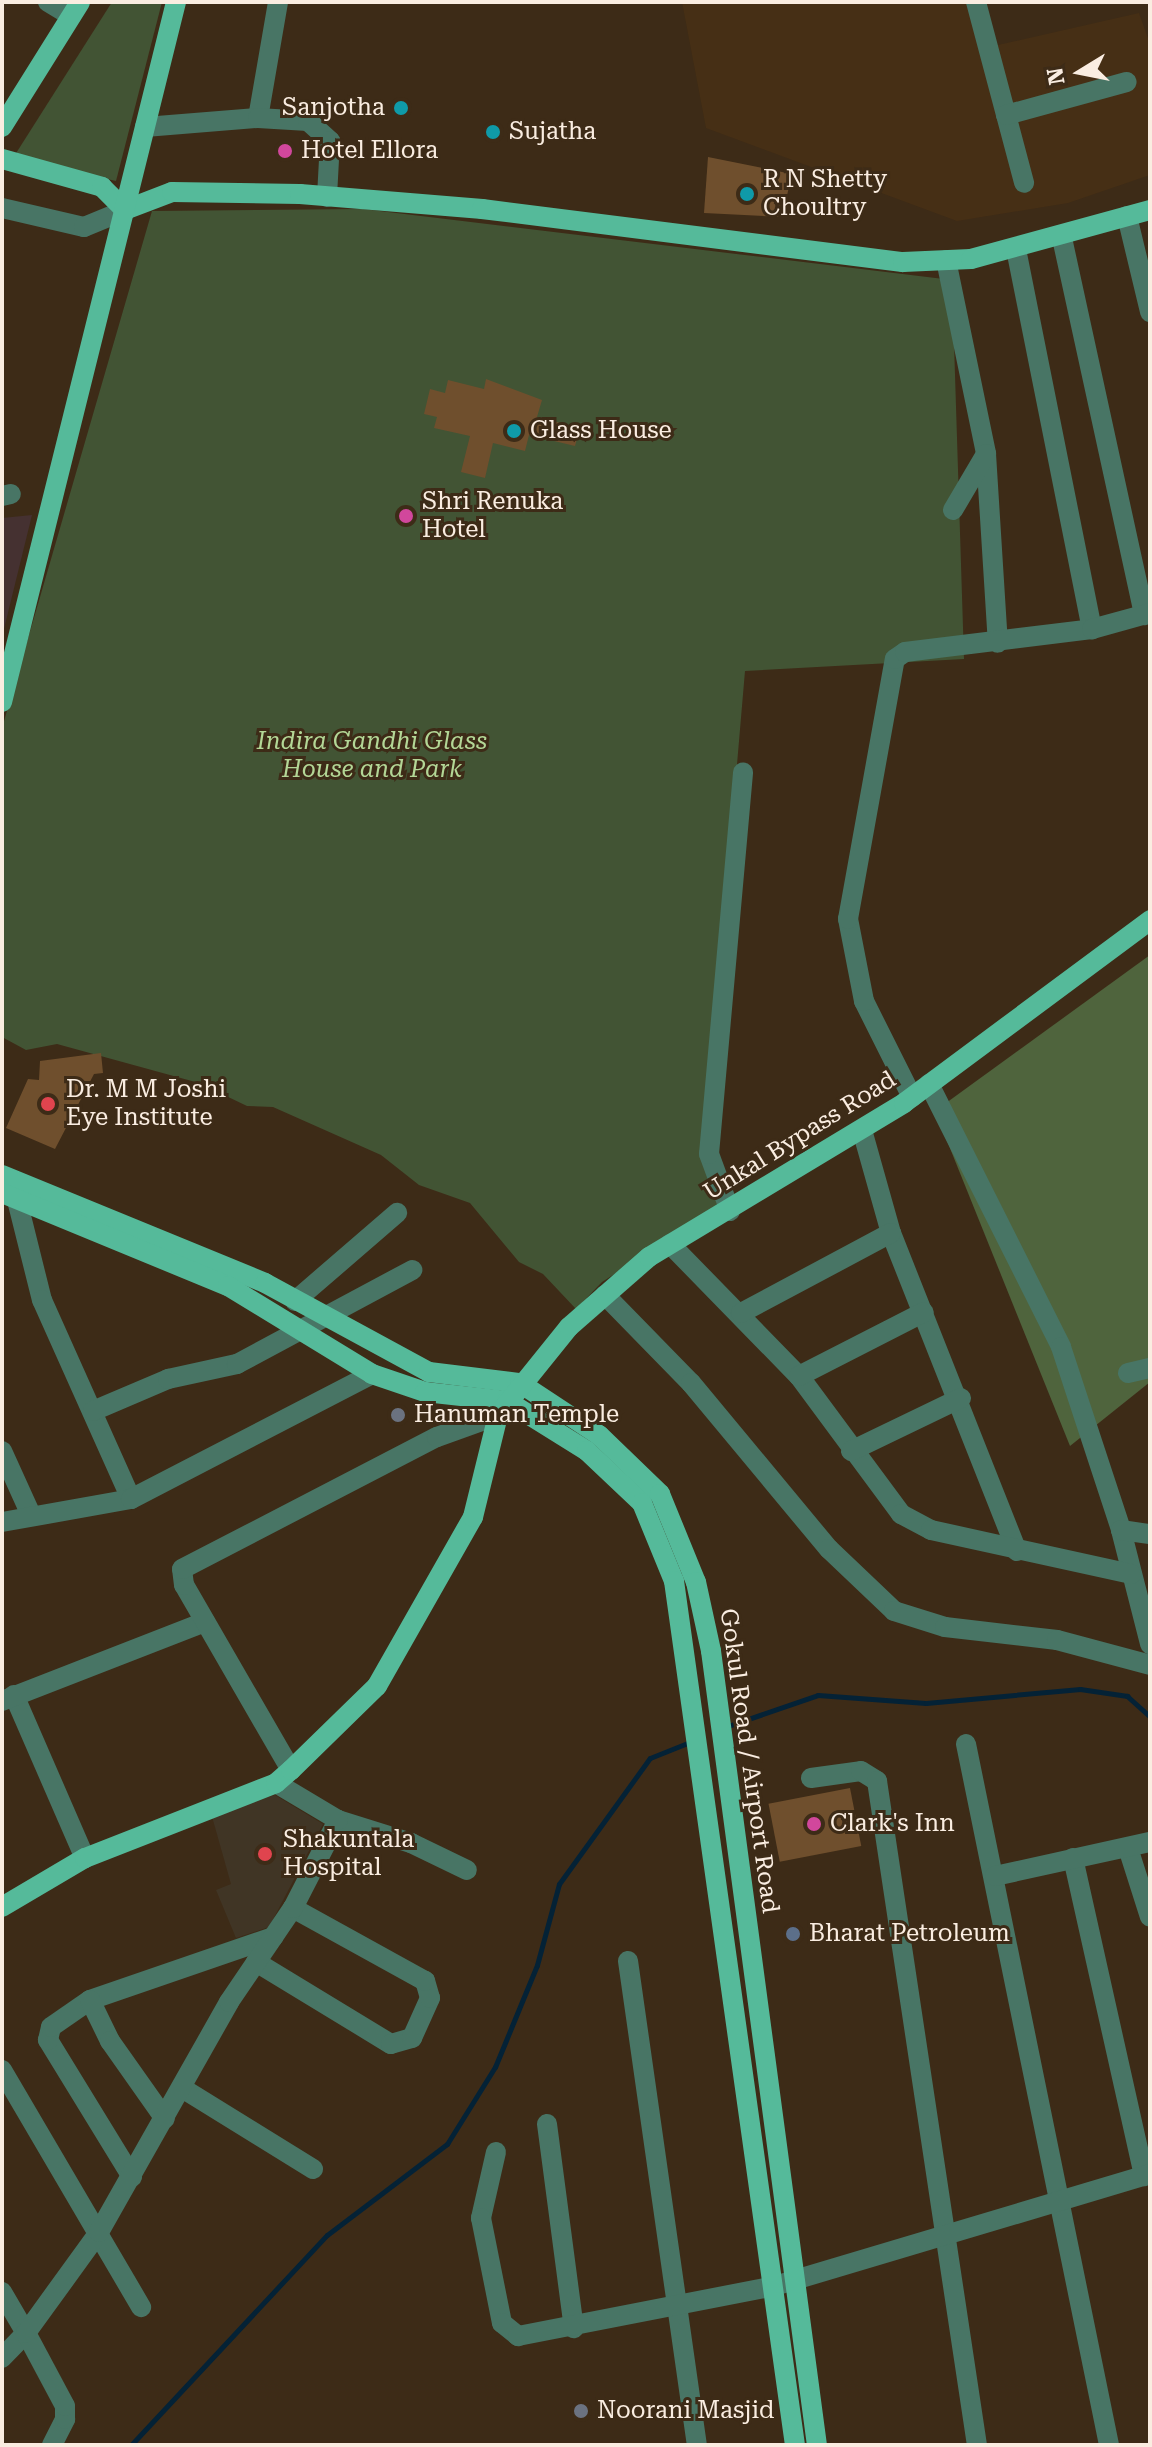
<!DOCTYPE html>
<style>
body{margin:0}
#map{position:relative;width:1152px;height:2447px;overflow:hidden;background:#3d2b17;font-family:"Roboto Serif",serif}
div>[style]{position:absolute}
.commercial>*{inset:0;background:#453131}
.built>*{inset:0;background:#462f15}
.medical>*{inset:0;background:#403525}
.green>*{inset:0;background:#425434}
.forest>*{inset:0;background:#4f643d}
.stream>*{height:5px;margin:-2.5px;padding:0 2.5px;transform-origin:2.5px;border-radius:2.5px;background:#042236}
.building>*{inset:0;background:#6f4f2d;transform-origin:0 0}
.minor>*{height:20px;margin:-10px;padding:0 10px;transform-origin:10px;border-radius:10px;background:#487565}
.major>*{height:20px;margin:-10px;padding:0 10px;transform-origin:10px;border-radius:10px;background:#55ba9a}
.dots>*{width:22px;height:22px;translate:-50% -50%;box-sizing:border-box;border:4px solid #3d2b17;border-radius:50%}
span{translate:-50% -50%;white-space:nowrap;text-align:center;line-height:1.15;-webkit-text-stroke:6px #3d2b17;paint-order:stroke}
.poi-label{font-size:24px;color:#faede1}
.right{translate:-100% -50%;text-align:right}
.left{translate:0 -50%;text-align:left}
.park-label{font-size:24px;color:#b3d796;font-style:italic}
.street-label{font-size:24px;color:#faede1}
.frame{position:absolute;inset:0;border:4px solid #faede1;pointer-events:none}
.north{position:absolute;left:1040px;top:32px;width:80px;height:80px;-webkit-text-stroke:6px #3d2b17;paint-order:stroke;rotate:260deg;font-size:22px;font-weight:700;line-height:32px;text-align:center;color:#faede1}
.north::after{content:'';display:block;margin:auto;width:28px;height:36px;background:#faede1;clip-path:polygon(50% 0,100% 100%,50% 72%,0 100%)}
</style>
<div id="map">
<div class="commercial">
<i style="clip-path:polygon(32px 515px,2px 637px,2px 518px)"></i>
</div>
<div class="built">
<i style="clip-path:polygon(682px 2px,979px 2px,998px 45px,1139px 13px,1150px 44px,1150px 175px,1068px 203px,957px 221px,706px 128px)"></i>
</div>
<div class="medical">
<i style="clip-path:polygon(275px 1795px,323px 1824px,269px 1927px,236px 1938px,216px 1890px,231px 1884px,211px 1813px)"></i>
</div>
<div class="green">
<i style="clip-path:polygon(112px 2px,162px 2px,116px 181px,13px 158px)"></i>
<i style="clip-path:polygon(363px 209px,952px 280px,964px 659px,745px 671px,703px 1162px,724px 1204px,602px 1282px,576px 1309px,543px 1274px,519px 1262px,470px 1203px,419px 1185px,381px 1155px,273px 1107px,247px 1106px,199px 1083px,57px 1044px,26px 1050px,2px 1037px,2px 728px,152px 211px)"></i>
</div>
<div class="forest">
<i style="clip-path:polygon(1150px 955px,1150px 1382px,1070px 1446px,935px 1111px)"></i>
</div>
<div class="stream">
<i style="left:725px;top:1727px;width:98px;rotate:-19deg"></i>
<i style="left:818px;top:1695px;width:108px;rotate:4.2deg"></i>
<i style="left:926px;top:1703px;width:155px;rotate:-5.2deg"></i>
<i style="left:1080px;top:1689px;width:48px;rotate:8.5deg"></i>
<i style="left:1127px;top:1696px;width:31px;rotate:42deg"></i>
<i style="left:131px;top:2445px;width:287px;rotate:-47deg"></i>
<i style="left:327px;top:2235px;width:151px;rotate:-37.2deg"></i>
<i style="left:447px;top:2144px;width:91px;rotate:-58.1deg"></i>
<i style="left:495px;top:2067px;width:110px;rotate:-67.6deg"></i>
<i style="left:537px;top:1965px;width:84px;rotate:-74.8deg"></i>
<i style="left:559px;top:1884px;width:155px;rotate:-54.2deg"></i>
<i style="left:650px;top:1758px;width:43px;rotate:-21.8deg"></i>
</div>
<div class="building">
<i style="clip-path:polygon(708px 157px,792px 174px,782px 217px,704px 213px)"></i>
<i style="clip-path:polygon(486px 379px,542px 400px,537px 417px,580px 428px,575px 446px,529px 435px,525px 451px,493px 443px,485px 478px,461px 472px,470px 436px,434px 428px,437px 417px,424px 414px,430px 389px,445px 393px,448px 380px,484px 389px)"></i>
<i style="clip-path:polygon(101px 1053px,103px 1073px,94px 1074px,55px 1149px,6px 1128px,28px 1079px,39px 1080px,40px 1061px)"></i>
<i style="left:850px;top:1788px;width:59px;height:83px;rotate:79deg"></i>
</div>
<div class="minor">
<i style="left:48px;top:2px;width:27px;rotate:31deg"></i>
<i style="left:976px;top:2px;width:187px;rotate:75.1deg"></i>
<i style="left:1006px;top:115px;width:125px;rotate:-15.3deg"></i>
<i style="left:258px;top:118px;width:118px;rotate:-80.2deg"></i>
<i style="left:145px;top:127px;width:113px;rotate:-4.6deg"></i>
<i style="left:258px;top:118px;width:50px;rotate:3.4deg"></i>
<i style="left:308px;top:121px;width:30px;rotate:42deg"></i>
<i style="left:330px;top:141px;width:56px;rotate:93.1deg"></i>
<i style="left:2px;top:208px;width:84px;rotate:13deg"></i>
<i style="left:84px;top:227px;width:44px;rotate:-22.5deg"></i>
<i style="left:1127px;top:216px;width:99px;rotate:76.5deg"></i>
<i style="left:1062px;top:238px;width:386px;rotate:77.7deg"></i>
<i style="left:1016px;top:249px;width:388px;rotate:78.7deg"></i>
<i style="left:946px;top:260px;width:198px;rotate:78.3deg"></i>
<i style="left:986px;top:454px;width:189px;rotate:86.4deg"></i>
<i style="left:2px;top:496px;width:9px;rotate:-13deg"></i>
<i style="left:953px;top:510px;width:65px;rotate:-59.5deg"></i>
<i style="left:929px;top:1084px;width:294px;rotate:63.3deg"></i>
<i style="left:1061px;top:1347px;width:193px;rotate:71.8deg"></i>
<i style="left:1121px;top:1530px;width:118px;rotate:75.7deg"></i>
<i style="left:912px;top:1097px;width:107px;rotate:-116.6deg"></i>
<i style="left:864px;top:1001px;width:84px;rotate:-101deg"></i>
<i style="left:848px;top:919px;width:264px;rotate:-79.8deg"></i>
<i style="left:895px;top:659px;width:12px;rotate:-35deg"></i>
<i style="left:905px;top:652px;width:188px;rotate:-7deg"></i>
<i style="left:1092px;top:629px;width:60px;rotate:-15.4deg"></i>
<i style="left:862px;top:1130px;width:107px;rotate:74.3deg"></i>
<i style="left:891px;top:1233px;width:342px;rotate:68.4deg"></i>
<i style="left:17px;top:1200px;width:103px;rotate:76deg"></i>
<i style="left:42px;top:1300px;width:218px;rotate:65.9deg"></i>
<i style="left:730px;top:1211px;width:61px;rotate:-110.2deg"></i>
<i style="left:709px;top:1154px;width:383px;rotate:-84.9deg"></i>
<i style="left:670px;top:1244px;width:185px;rotate:45.7deg"></i>
<i style="left:799px;top:1376px;width:172px;rotate:53.5deg"></i>
<i style="left:901px;top:1514px;width:34px;rotate:28deg"></i>
<i style="left:931px;top:1530px;width:205px;rotate:12.4deg"></i>
<i style="left:605px;top:1295px;width:123px;rotate:45.7deg"></i>
<i style="left:691px;top:1383px;width:216px;rotate:50.3deg"></i>
<i style="left:829px;top:1549px;width:90px;rotate:43.6deg"></i>
<i style="left:894px;top:1611px;width:53px;rotate:17.4deg"></i>
<i style="left:945px;top:1627px;width:113px;rotate:6.6deg"></i>
<i style="left:1057px;top:1640px;width:96px;rotate:15deg"></i>
<i style="left:295px;top:1301px;width:135px;rotate:-40.8deg"></i>
<i style="left:741px;top:1313px;width:170px;rotate:-28.1deg"></i>
<i style="left:1128px;top:1373px;width:23px;rotate:-13deg"></i>
<i style="left:799px;top:1376px;width:140px;rotate:-27.1deg"></i>
<i style="left:93px;top:1411px;width:82px;rotate:-23.1deg"></i>
<i style="left:168px;top:1379px;width:71px;rotate:-12.3deg"></i>
<i style="left:237px;top:1364px;width:199px;rotate:-28.2deg"></i>
<i style="left:2px;top:1451px;width:70px;rotate:65.6deg"></i>
<i style="left:851px;top:1451px;width:122px;rotate:-25.7deg"></i>
<i style="left:2px;top:1522px;width:131px;rotate:-10.1deg"></i>
<i style="left:131px;top:1499px;width:271px;rotate:-27.4deg"></i>
<i style="left:1121px;top:1530px;width:29px;rotate:8deg"></i>
<i style="left:14px;top:1695px;width:178px;rotate:66.5deg"></i>
<i style="left:2px;top:1701px;width:218px;rotate:-21.3deg"></i>
<i style="left:966px;top:1744px;width:715px;rotate:78.47deg"></i>
<i style="left:291px;top:1770px;width:214px;rotate:-120deg"></i>
<i style="left:184px;top:1585px;width:16px;rotate:-97deg"></i>
<i style="left:182px;top:1569px;width:287px;rotate:-27.4deg"></i>
<i style="left:437px;top:1437px;width:65px;rotate:-19.8deg"></i>
<i style="left:811px;top:1778px;width:50px;rotate:-8deg"></i>
<i style="left:861px;top:1771px;width:19px;rotate:32deg"></i>
<i style="left:877px;top:1781px;width:671px;rotate:81.44deg"></i>
<i style="left:338px;top:1820px;width:77px;rotate:17.5deg"></i>
<i style="left:411px;top:1843px;width:62px;rotate:25.7deg"></i>
<i style="left:1128px;top:1848px;width:72px;rotate:72.3deg"></i>
<i style="left:1073px;top:1858px;width:326px;rotate:77.4deg"></i>
<i style="left:995px;top:1876px;width:159px;rotate:-12.4deg"></i>
<i style="left:628px;top:1961px;width:489px;rotate:81.9deg"></i>
<i style="left:256px;top:1962px;width:158px;rotate:31.3deg"></i>
<i style="left:391px;top:2044px;width:22px;rotate:-16deg"></i>
<i style="left:412px;top:2038px;width:44px;rotate:-65.8deg"></i>
<i style="left:430px;top:1998px;width:18px;rotate:-106deg"></i>
<i style="left:425px;top:1981px;width:151px;rotate:-151.1deg"></i>
<i style="left:90px;top:2000px;width:194px;rotate:-19deg"></i>
<i style="left:2px;top:2070px;width:275px;rotate:59.6deg"></i>
<i style="left:182px;top:2088px;width:154px;rotate:31.7deg"></i>
<i style="left:547px;top:2124px;width:206px;rotate:82.5deg"></i>
<i style="left:496px;top:2152px;width:68px;rotate:102.8deg"></i>
<i style="left:481px;top:2218px;width:107px;rotate:78.7deg"></i>
<i style="left:502px;top:2323px;width:21px;rotate:39deg"></i>
<i style="left:518px;top:2336px;width:258px;rotate:-11deg"></i>
<i style="left:771px;top:2287px;width:395px;rotate:-16.6deg"></i>
<i style="left:132px;top:2177px;width:161px;rotate:-121.5deg"></i>
<i style="left:48px;top:2040px;width:13px;rotate:-77deg"></i>
<i style="left:51px;top:2027px;width:47px;rotate:-34.7deg"></i>
<i style="left:90px;top:2000px;width:46px;rotate:64deg"></i>
<i style="left:110px;top:2041px;width:95px;rotate:54.8deg"></i>
<i style="left:2px;top:2292px;width:48px;rotate:59.7deg"></i>
<i style="left:26px;top:2333px;width:35px;rotate:134deg"></i>
<i style="left:52px;top:2445px;width:29px;rotate:-63deg"></i>
<i style="left:65px;top:2419px;width:13px;rotate:-90deg"></i>
<i style="left:65px;top:2406px;width:83px;rotate:-118.1deg"></i>
<i style="left:26px;top:2333px;width:125px;rotate:-54.1deg"></i>
<i style="left:99px;top:2232px;width:264px;rotate:-60.5deg"></i>
<i style="left:229px;top:2002px;width:114px;rotate:-55.8deg"></i>
<i style="left:293px;top:1908px;width:99px;rotate:-62.9deg"></i>
<i style="left:338px;top:1820px;width:72px;rotate:-149.2deg"></i>
</div>
<div class="major">
<i style="left:2px;top:127px;width:147px;rotate:-58deg"></i>
<i style="left:2px;top:159px;width:104px;rotate:15.6deg"></i>
<i style="left:102px;top:187px;width:33px;rotate:45deg"></i>
<i style="left:125px;top:210px;width:50px;rotate:-21deg"></i>
<i style="left:172px;top:192px;width:128px;rotate:0.9deg"></i>
<i style="left:300px;top:194px;width:183px;rotate:4.7deg"></i>
<i style="left:482px;top:209px;width:424px;rotate:7.2deg"></i>
<i style="left:903px;top:262px;width:68px;rotate:-2.5deg"></i>
<i style="left:971px;top:259px;width:186px;rotate:-15.3deg"></i>
<i style="left:2px;top:702px;width:721px;rotate:-76.04deg"></i>
<i style="left:2px;top:1175px;width:284px;rotate:22.3deg"></i>
<i style="left:265px;top:1283px;width:187px;rotate:28.5deg"></i>
<i style="left:429px;top:1372px;width:92px;rotate:6.9deg"></i>
<i style="left:520px;top:1383px;width:95px;rotate:33.4deg"></i>
<i style="left:599px;top:1435px;width:85px;rotate:44deg"></i>
<i style="left:660px;top:1494px;width:95px;rotate:67.8deg"></i>
<i style="left:696px;top:1582px;width:71px;rotate:77.7deg"></i>
<i style="left:711px;top:1651px;width:801px;rotate:82.4deg"></i>
<i style="left:2px;top:1193px;width:244px;rotate:22.4deg"></i>
<i style="left:228px;top:1286px;width:169px;rotate:31.4deg"></i>
<i style="left:372px;top:1374px;width:56px;rotate:18.8deg"></i>
<i style="left:425px;top:1392px;width:82px;rotate:6.3deg"></i>
<i style="left:507px;top:1401px;width:94px;rotate:32deg"></i>
<i style="left:587px;top:1451px;width:76px;rotate:43.4deg"></i>
<i style="left:642px;top:1503px;width:84px;rotate:67.7deg"></i>
<i style="left:674px;top:1581px;width:872px;rotate:82.03deg"></i>
<i style="left:2px;top:1907px;width:96px;rotate:-30.6deg"></i>
<i style="left:85px;top:1858px;width:205px;rotate:-21.4deg"></i>
<i style="left:276px;top:1783px;width:20px;rotate:-41deg"></i>
<i style="left:291px;top:1770px;width:120px;rotate:-44.3deg"></i>
<i style="left:377px;top:1686px;width:194px;rotate:-60.4deg"></i>
<i style="left:473px;top:1517px;width:105px;rotate:-76.2deg"></i>
<i style="left:498px;top:1415px;width:113px;rotate:-51.1deg"></i>
<i style="left:569px;top:1327px;width:106px;rotate:-41.2deg"></i>
<i style="left:649px;top:1257px;width:298px;rotate:-31.1deg"></i>
<i style="left:904px;top:1103px;width:307px;rotate:-36.6deg"></i>
</div>
<div class="dots">
<i style="left:401px;top:108px;background:#0f9aa8"></i>
<i style="left:493px;top:132px;background:#0f9aa8"></i>
<i style="left:285px;top:151px;background:#d1479c"></i>
<i style="left:747px;top:194px;background:#0f9aa8"></i>
<i style="left:514px;top:431px;background:#0f9aa8"></i>
<i style="left:406px;top:516px;background:#d1479c"></i>
<i style="left:48px;top:1104px;background:#e0444e"></i>
<i style="left:398px;top:1415px;background:#6b7280"></i>
<i style="left:814px;top:1824px;background:#d1479c"></i>
<i style="left:265px;top:1854px;background:#e0444e"></i>
<i style="left:793px;top:1934px;background:#5c6f8a"></i>
<i style="left:581px;top:2411px;background:#6b7280"></i>
</div>
<div class="poi-label">
<span class="right" style="left:385px;top:108px">Sanjotha</span>
<span class="left" style="left:509px;top:132px">Sujatha</span>
<span class="left" style="left:301px;top:151px">Hotel Ellora</span>
<span class="left" style="left:763px;top:194px">R N Shetty<br>Choultry</span>
<span class="left" style="left:530px;top:431px">Glass House</span>
<span class="left" style="left:422px;top:516px">Shri Renuka<br>Hotel</span>
<span class="left" style="left:66px;top:1104px">Dr. M M Joshi<br>Eye Institute</span>
<span class="left" style="left:414px;top:1415px">Hanuman Temple</span>
<span class="left" style="left:830px;top:1824px">Clark's Inn</span>
<span class="left" style="left:283px;top:1854px">Shakuntala<br>Hospital</span>
<span class="left" style="left:809px;top:1934px">Bharat Petroleum</span>
<span class="left" style="left:597px;top:2411px">Noorani Masjid</span>
</div>
<div class="park-label">
<span style="left:372px;top:756px">Indira Gandhi Glass<br>House and Park</span>
</div>
<div class="street-label">
<span style="left:800px;top:1136px;rotate:-32deg">Unkal Bypass Road</span>
<span style="left:749px;top:1761px;rotate:82deg">Gokul Road / Airport Road</span>
</div>
<div class="frame"></div>
<div class="north">N</div>
</div>
